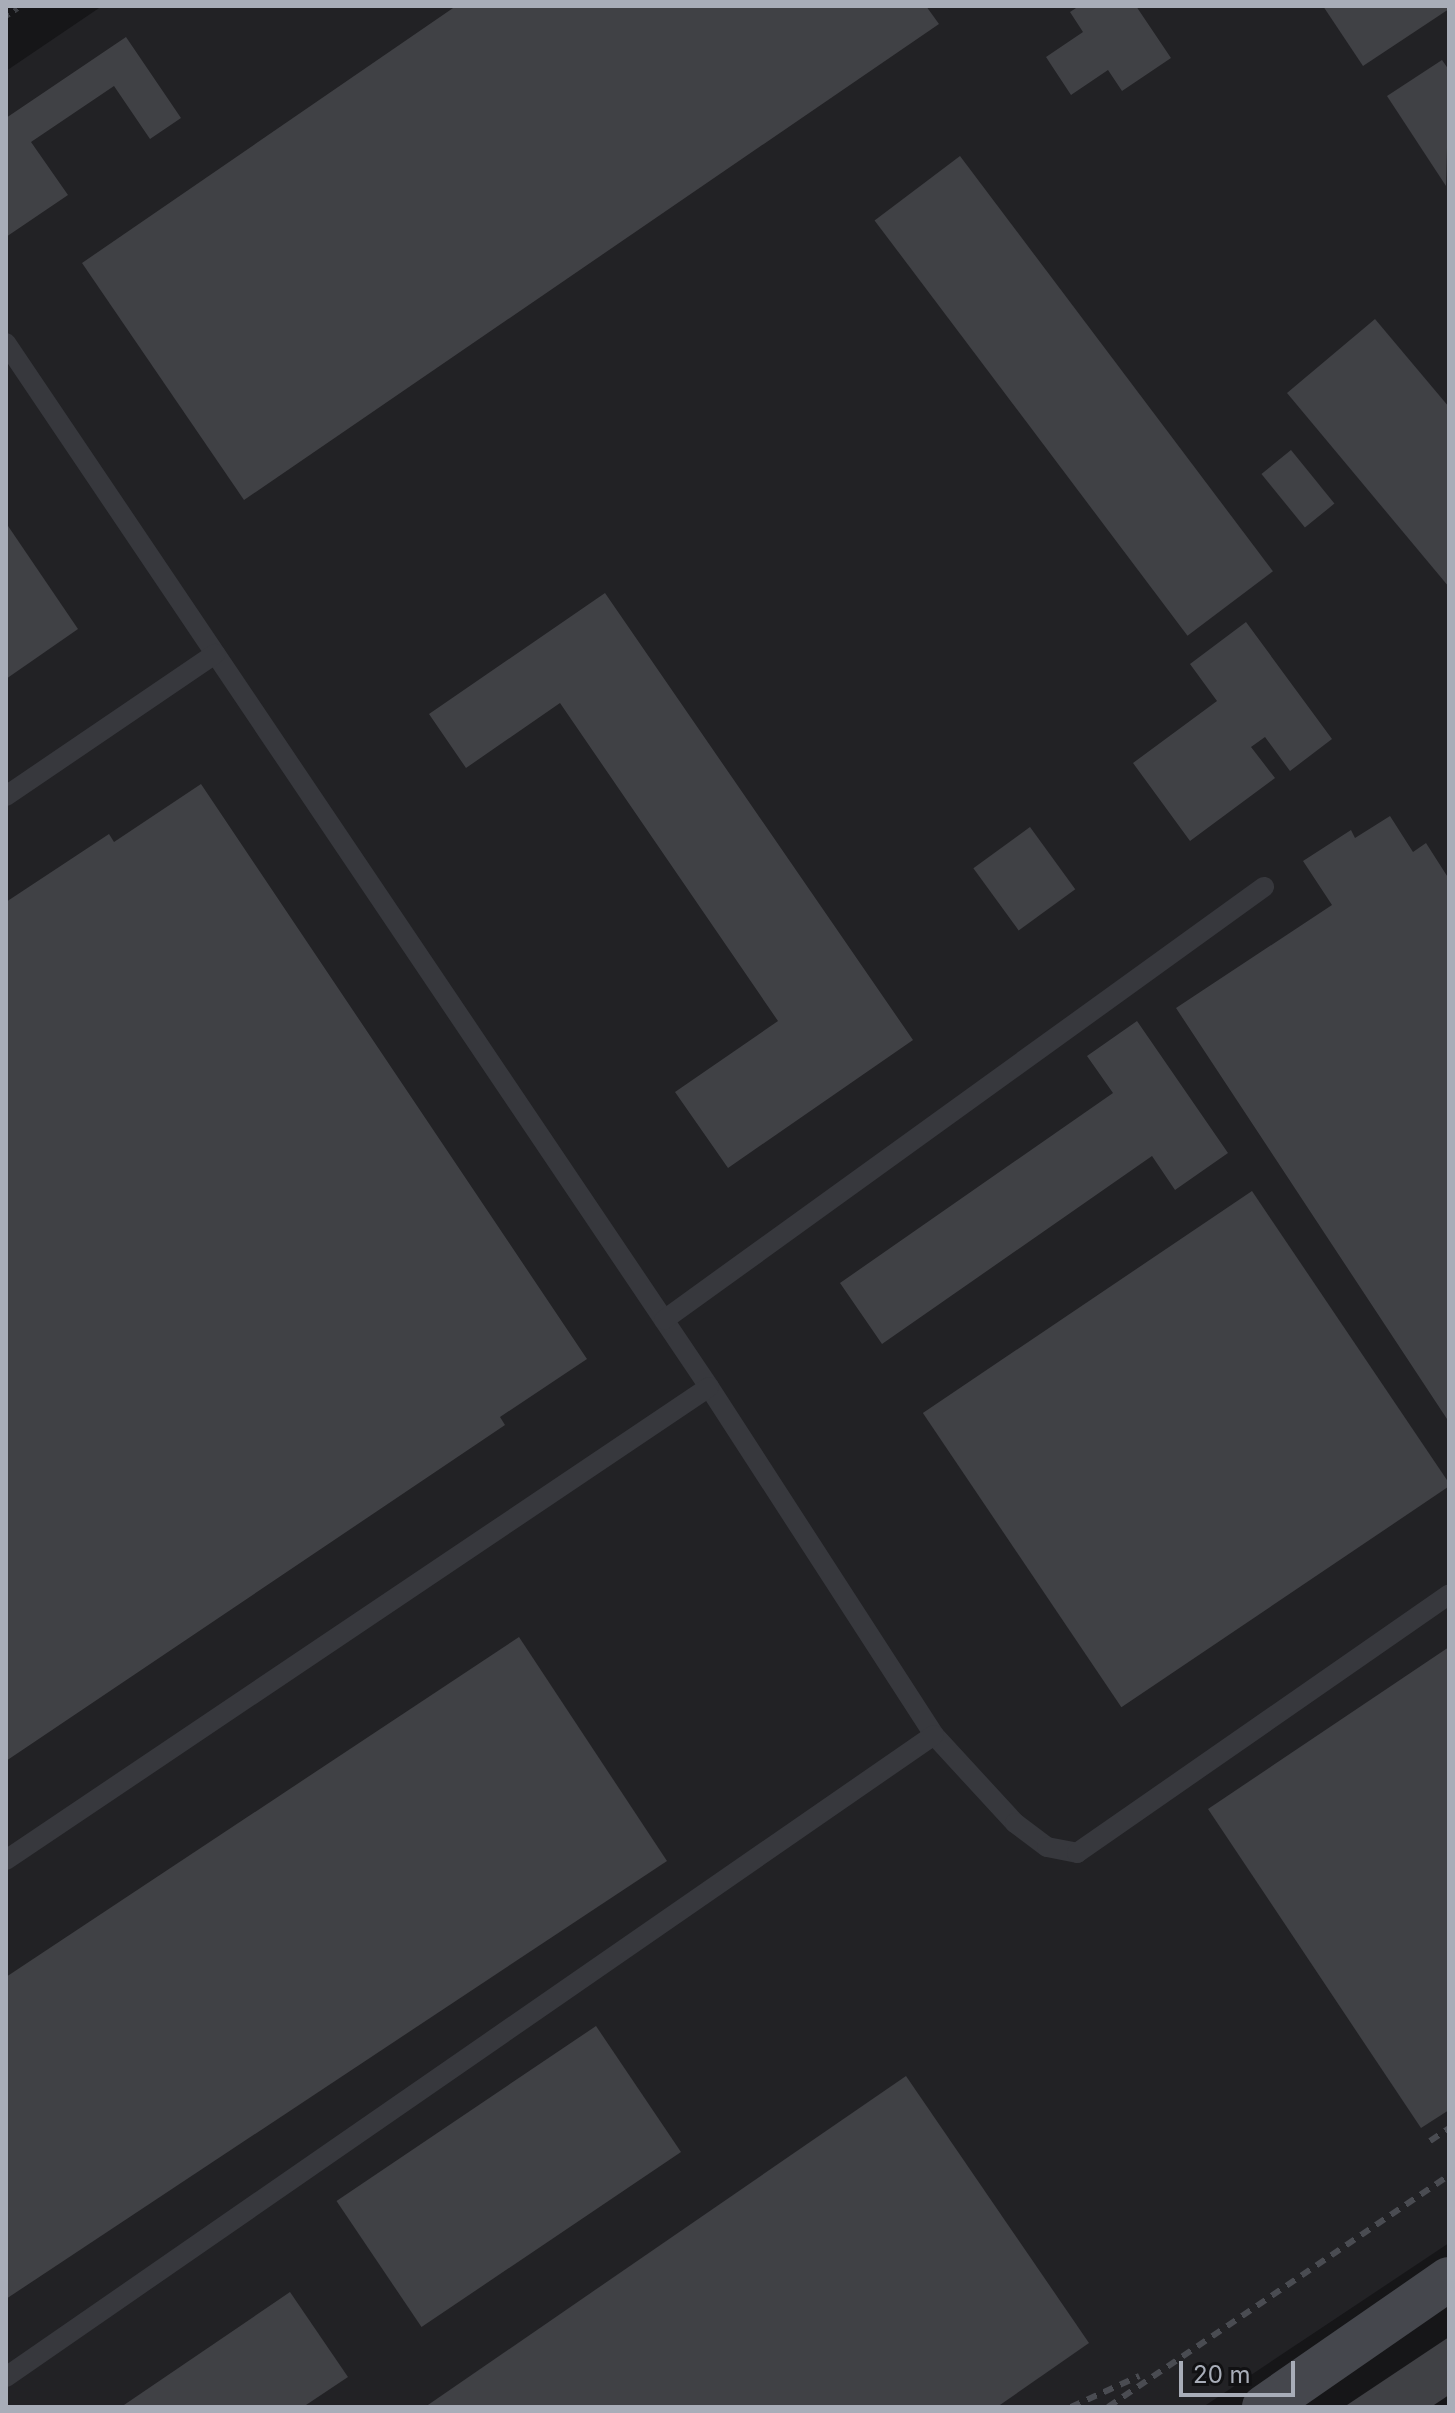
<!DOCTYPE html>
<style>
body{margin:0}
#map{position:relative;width:1455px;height:2413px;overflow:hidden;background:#161618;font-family:Inter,sans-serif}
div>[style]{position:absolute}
.built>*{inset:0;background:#222225}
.building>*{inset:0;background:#404145;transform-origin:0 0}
.path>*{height:5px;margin-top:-2.5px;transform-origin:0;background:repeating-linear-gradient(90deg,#3d3f44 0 4px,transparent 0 10px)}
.lane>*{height:20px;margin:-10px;padding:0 10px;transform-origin:10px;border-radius:10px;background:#37383d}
.secondary>*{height:44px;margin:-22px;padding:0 22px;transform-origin:22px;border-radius:22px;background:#45474d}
.rail>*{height:6px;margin-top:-3px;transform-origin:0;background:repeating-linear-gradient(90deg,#4a4c52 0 10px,transparent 0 18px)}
span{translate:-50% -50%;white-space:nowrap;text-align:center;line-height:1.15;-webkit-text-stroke:8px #111113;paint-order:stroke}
.frame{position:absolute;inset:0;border:8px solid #a8adb8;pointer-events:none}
.scale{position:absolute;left:1179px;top:2361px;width:116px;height:36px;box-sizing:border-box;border:4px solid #a8adb8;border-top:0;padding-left:10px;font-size:24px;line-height:28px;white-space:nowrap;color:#a8adb8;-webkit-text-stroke:6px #111113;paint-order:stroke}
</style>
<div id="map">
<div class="built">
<i style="clip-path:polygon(102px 6px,1449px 6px,1449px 2243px,1203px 2407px,6px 2407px,6px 71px)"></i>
</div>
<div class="building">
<i style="clip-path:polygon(456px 6px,926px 6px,939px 24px,244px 500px,82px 263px)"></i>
<i style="clip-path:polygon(1079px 6px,1136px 6px,1171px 58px,1122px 91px,1108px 70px,1071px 95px,1046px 57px,1083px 32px,1070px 12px)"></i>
<i style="clip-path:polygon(1323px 6px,1449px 6px,1449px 9px,1363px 66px)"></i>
<i style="clip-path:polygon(126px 37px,181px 118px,150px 139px,114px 86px,31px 142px,68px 195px,6px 237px,6px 118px)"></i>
<i style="clip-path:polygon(1442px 60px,1449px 70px,1446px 186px,1387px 96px)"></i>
<i style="left:960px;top:156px;width:520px;height:107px;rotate:53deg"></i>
<i style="clip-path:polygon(1375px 319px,1449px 407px,1449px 587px,1287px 393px)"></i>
<i style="left:1291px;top:450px;width:69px;height:38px;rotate:51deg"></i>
<i style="clip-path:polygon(6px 523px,78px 629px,6px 679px)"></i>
<i style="clip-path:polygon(605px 593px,913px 1040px,728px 1168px,675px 1092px,778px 1021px,560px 703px,466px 768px,429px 714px)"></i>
<i style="clip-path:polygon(1246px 622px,1332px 739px,1290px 771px,1265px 737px,1251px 747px,1275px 778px,1190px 841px,1133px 763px,1217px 701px,1190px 664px)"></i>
<i style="clip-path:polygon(201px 784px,587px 1359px,500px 1417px,505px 1425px,6px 1761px,6px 902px,109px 834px,114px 842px)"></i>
<i style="clip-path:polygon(1390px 816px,1413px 852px,1426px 843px,1449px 879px,1449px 1422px,1176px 1008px,1332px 905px,1303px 861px,1351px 830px,1355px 838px)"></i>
<i style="left:1030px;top:827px;width:77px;height:70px;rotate:54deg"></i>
<i style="clip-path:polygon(1137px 1021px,1228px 1153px,1175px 1190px,1152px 1156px,882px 1344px,840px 1283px,1113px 1093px,1087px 1056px)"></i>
<i style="left:1252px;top:1191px;width:355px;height:397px;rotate:56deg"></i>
<i style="clip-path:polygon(519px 1637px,667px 1861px,6px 2299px,6px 1977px)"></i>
<i style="clip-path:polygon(1449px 1647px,1449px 2110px,1421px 2128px,1208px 1809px)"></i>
<i style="left:596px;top:2026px;width:152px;height:313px;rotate:56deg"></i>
<i style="clip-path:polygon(906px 2076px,1089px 2343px,997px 2407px,425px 2407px)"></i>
<i style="clip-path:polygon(290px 2292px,348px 2377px,303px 2407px,121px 2407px)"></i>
<i style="clip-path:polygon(1449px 2337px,1449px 2395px,1431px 2407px,1344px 2407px)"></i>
</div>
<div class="path">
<i style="left:6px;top:16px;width:18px;rotate:-34deg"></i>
</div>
<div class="lane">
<i style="left:6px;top:343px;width:1259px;rotate:56.04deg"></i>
<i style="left:709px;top:1387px;width:414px;rotate:57.1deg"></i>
<i style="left:934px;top:1735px;width:120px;rotate:47.4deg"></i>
<i style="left:1015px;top:1823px;width:40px;rotate:37deg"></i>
<i style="left:1047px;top:1847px;width:31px;rotate:11deg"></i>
<i style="left:1077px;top:1853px;width:453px;rotate:-34.8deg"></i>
<i style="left:6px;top:796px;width:253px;rotate:-34.2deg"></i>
<i style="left:664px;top:1320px;width:740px;rotate:-35.82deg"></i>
<i style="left:6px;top:1860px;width:847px;rotate:-33.93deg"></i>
<i style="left:6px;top:2377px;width:1128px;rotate:-34.68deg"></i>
</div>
<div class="secondary">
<i style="left:1264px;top:2407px;width:225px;rotate:-34.7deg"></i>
</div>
<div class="rail">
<i style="left:1430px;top:2141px;width:23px;rotate:-34deg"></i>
<i style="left:1071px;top:2407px;width:75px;rotate:-24.5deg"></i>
<i style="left:1108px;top:2407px;width:412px;rotate:-34.2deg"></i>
</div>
<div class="frame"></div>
<div class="scale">20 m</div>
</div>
